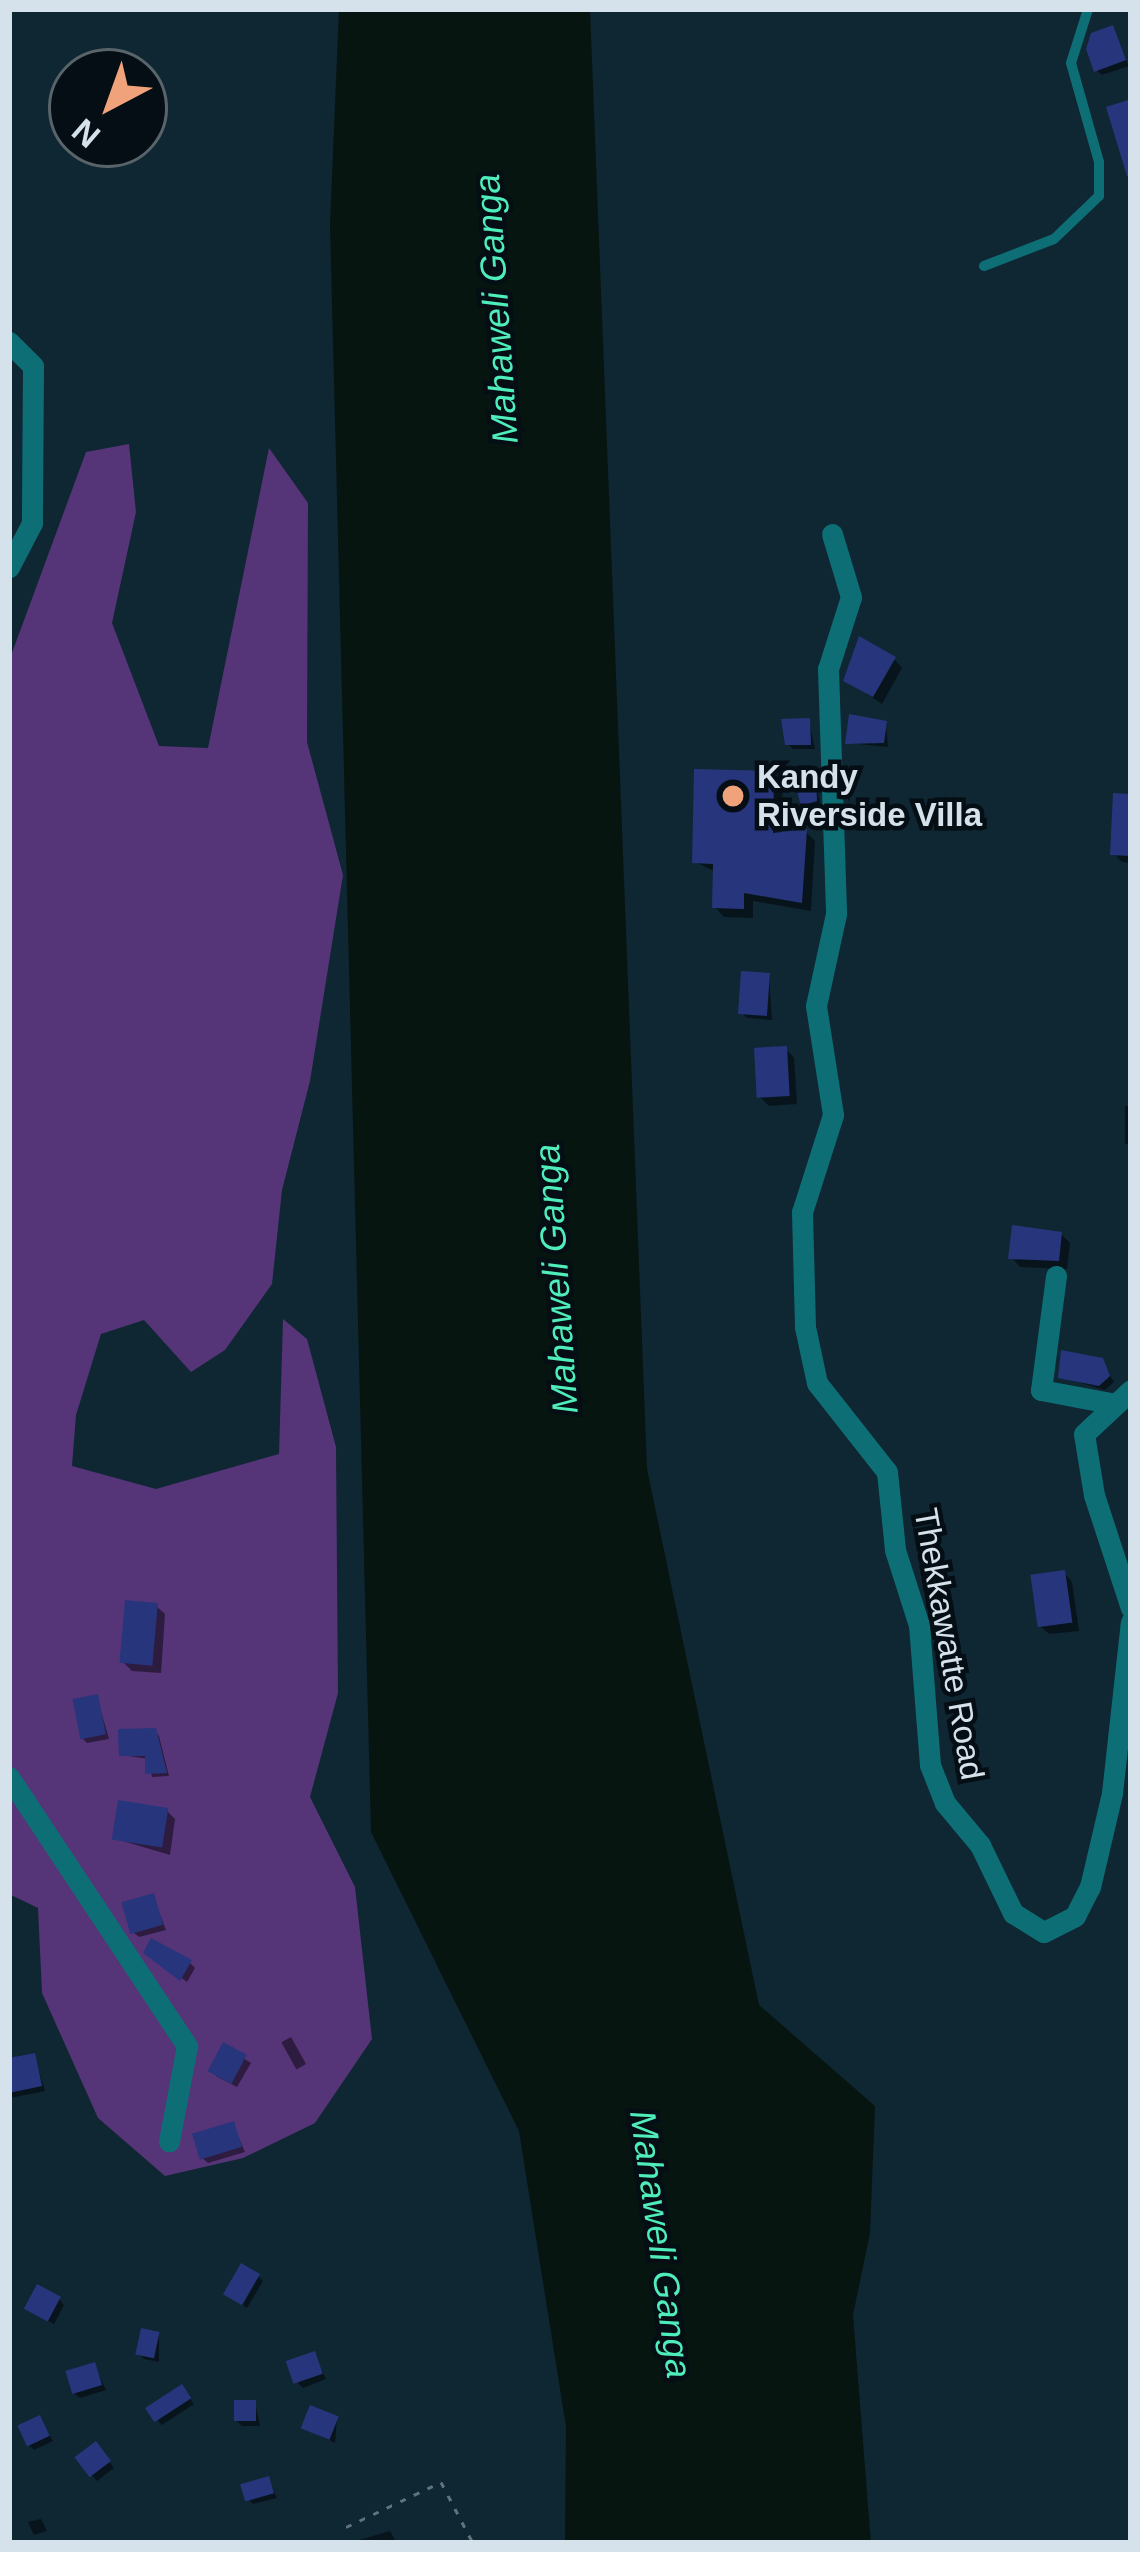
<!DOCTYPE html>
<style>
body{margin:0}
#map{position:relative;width:1140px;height:2552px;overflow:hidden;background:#0f2633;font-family:Arial,sans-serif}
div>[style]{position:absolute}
.green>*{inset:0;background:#563478}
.water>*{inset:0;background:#06150f}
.shadow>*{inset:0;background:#0007;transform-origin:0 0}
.building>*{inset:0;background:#27367c;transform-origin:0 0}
.path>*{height:3px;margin-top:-1.5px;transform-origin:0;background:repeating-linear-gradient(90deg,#5f727d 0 6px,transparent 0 15px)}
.service>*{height:10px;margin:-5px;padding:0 5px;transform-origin:5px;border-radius:5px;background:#0d6f75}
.minor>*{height:21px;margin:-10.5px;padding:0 10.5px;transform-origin:10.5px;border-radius:10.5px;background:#0d6f75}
.dots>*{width:33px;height:33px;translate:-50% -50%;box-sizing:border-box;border:6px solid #050e14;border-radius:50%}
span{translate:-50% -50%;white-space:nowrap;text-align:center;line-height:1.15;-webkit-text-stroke:9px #050e14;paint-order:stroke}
.poi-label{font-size:33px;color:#d5e2eb;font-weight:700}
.left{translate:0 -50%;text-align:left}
.street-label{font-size:33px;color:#d5e2eb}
.water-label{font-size:36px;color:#4fedba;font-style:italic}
.frame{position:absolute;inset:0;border:12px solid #d5e2eb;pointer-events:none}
.north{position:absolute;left:48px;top:48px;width:120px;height:120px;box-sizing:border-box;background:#050e14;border:3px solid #58636a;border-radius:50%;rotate:221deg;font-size:33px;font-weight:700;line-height:48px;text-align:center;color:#d5e2eb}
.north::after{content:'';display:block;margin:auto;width:42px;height:54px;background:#f0a27a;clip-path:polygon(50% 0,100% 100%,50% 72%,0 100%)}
</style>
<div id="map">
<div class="green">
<i style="clip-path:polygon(129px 444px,136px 512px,112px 623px,159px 746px,208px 748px,269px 448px,308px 503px,307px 742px,343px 875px,310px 1081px,282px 1190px,272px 1284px,225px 1350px,191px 1372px,144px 1320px,101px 1334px,76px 1415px,72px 1466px,156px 1489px,279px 1454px,283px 1319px,307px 1339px,336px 1447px,338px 1693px,310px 1797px,355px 1887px,372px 2039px,315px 2123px,243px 2158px,165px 2176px,98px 2118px,42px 1993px,38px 1908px,9px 1894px,9px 661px,86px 452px)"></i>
</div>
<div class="water">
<i style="clip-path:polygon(339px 9px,590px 9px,647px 1469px,759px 2005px,875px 2106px,870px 2233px,853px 2315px,871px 2543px,565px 2543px,566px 2427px,519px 2131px,371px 1832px,330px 224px)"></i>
</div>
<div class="shadow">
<i style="clip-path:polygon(1112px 29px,1129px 66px,1102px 75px,1096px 70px)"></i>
<i style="clip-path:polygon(894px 659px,902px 668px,882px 704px,847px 680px)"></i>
<i style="clip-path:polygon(809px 721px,815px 749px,793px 749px,788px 744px)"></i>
<i style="clip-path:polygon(886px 723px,888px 747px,849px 743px)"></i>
<i style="clip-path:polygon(773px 774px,783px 784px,781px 835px,806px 832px,815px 841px,811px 911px,753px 901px,753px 918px,724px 917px,715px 907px,716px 872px,695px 862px)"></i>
<i style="clip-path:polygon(815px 778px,821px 806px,808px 809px,803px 804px)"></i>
<i style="clip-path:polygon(1131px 797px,1131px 863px,1122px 862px,1114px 854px)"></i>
<i style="clip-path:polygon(769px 976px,772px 1020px,747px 1018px,742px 1013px)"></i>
<i style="clip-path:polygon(786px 1049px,794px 1058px,797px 1104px,769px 1106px,760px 1097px)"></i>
<i style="left:1125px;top:1106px;width:6px;height:38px"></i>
<i style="clip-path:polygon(1061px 1234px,1070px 1243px,1067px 1269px,1020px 1267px,1012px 1258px)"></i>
<i style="clip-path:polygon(1101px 1361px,1114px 1382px,1105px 1390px,1061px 1377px)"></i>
<i style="clip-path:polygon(1064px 1573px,1072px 1582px,1079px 1631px,1049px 1634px,1040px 1626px)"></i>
<i style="clip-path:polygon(156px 1606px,165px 1614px,161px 1673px,132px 1671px,123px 1662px)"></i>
<i style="clip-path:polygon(97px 1697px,109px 1739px,87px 1743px,82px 1738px)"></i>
<i style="clip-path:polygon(155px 1731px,159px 1736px,169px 1776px,152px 1777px,148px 1759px,122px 1755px)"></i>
<i style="clip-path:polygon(167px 1811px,175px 1819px,170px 1855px,116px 1839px)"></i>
<i style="clip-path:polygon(153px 1896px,166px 1930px,139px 1937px,133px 1932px)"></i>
<i style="clip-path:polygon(147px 1952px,190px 1963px,195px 1968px,187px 1982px)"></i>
<i style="left:291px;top:2037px;width:31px;height:11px;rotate:61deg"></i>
<i style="clip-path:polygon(224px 2046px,251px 2063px,237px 2087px,216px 2076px)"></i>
<i style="clip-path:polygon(34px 2056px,45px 2091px,10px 2098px,9px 2061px)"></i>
<i style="clip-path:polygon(233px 2124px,245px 2152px,208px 2163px,202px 2158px)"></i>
<i style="clip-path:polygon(258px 2276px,263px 2281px,247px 2308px,231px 2298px)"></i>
<i style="clip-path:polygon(59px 2299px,64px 2305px,54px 2324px,33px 2313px)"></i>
<i style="clip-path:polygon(159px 2335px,159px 2362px,144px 2359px,138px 2353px)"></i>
<i style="clip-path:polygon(314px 2354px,326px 2379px,303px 2388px,298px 2383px)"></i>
<i style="clip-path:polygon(94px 2365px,106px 2390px,80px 2398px,74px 2393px)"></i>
<i style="clip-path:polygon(186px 2393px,194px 2404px,162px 2425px,157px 2420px)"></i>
<i style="clip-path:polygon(255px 2403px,260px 2426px,242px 2426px,236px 2420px)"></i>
<i style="clip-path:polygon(40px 2419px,53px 2441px,34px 2450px,29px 2445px)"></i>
<i style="clip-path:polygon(337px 2419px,335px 2443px,304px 2428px)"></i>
<i style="clip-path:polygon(101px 2450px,114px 2468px,97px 2481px,78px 2458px)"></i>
<i style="clip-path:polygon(268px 2479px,277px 2498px,253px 2504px,248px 2499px)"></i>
<i style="clip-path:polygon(41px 2519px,47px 2531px,34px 2535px,28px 2522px)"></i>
<i style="clip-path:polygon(390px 2531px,397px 2543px,354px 2543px,356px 2541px)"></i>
</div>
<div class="building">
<i style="clip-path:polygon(1113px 25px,1126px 60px,1094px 72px,1086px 49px,1091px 33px)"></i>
<i style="clip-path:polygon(1131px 99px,1131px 176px,1127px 176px,1106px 107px)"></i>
<i style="clip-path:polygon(859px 636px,896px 657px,873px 697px,843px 681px)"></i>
<i style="clip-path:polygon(849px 714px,887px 721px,884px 743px,845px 744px)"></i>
<i style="clip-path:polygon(810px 718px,811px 745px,785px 745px,781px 719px)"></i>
<i style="clip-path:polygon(694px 769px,774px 771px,773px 833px,807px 829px,802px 903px,744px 893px,744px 909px,712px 908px,713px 864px,692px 863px)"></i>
<i style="clip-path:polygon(816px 774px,817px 801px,801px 806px,794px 780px)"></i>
<i style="clip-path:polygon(1113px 793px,1131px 794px,1131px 856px,1110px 855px)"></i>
<i style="left:741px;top:971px;width:29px;height:43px;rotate:4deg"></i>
<i style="left:787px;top:1046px;width:50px;height:33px;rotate:87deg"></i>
<i style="clip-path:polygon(1012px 1225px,1062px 1232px,1059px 1261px,1008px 1259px)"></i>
<i style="clip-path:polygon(1061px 1350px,1103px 1358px,1110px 1376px,1099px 1386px,1058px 1378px)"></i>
<i style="left:1065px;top:1570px;width:53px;height:35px;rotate:82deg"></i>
<i style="left:125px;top:1600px;width:33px;height:63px;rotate:5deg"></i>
<i style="left:98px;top:1694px;width:41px;height:26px;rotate:79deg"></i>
<i style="clip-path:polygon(156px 1728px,167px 1773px,145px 1774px,145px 1756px,119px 1756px,118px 1729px)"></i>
<i style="left:118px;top:1800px;width:51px;height:40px;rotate:9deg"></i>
<i style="left:154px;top:1893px;width:33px;height:34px;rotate:74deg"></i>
<i style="clip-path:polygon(151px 1938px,192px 1960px,180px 1981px,143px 1953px)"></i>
<i style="left:223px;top:2042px;width:27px;height:33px;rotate:28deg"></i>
<i style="clip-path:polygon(35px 2053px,42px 2086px,9px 2093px,9px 2058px)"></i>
<i style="left:234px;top:2121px;width:27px;height:44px;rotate:73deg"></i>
<i style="left:241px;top:2263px;width:22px;height:36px;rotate:30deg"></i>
<i style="left:37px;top:2284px;width:27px;height:28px;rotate:28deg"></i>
<i style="left:141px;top:2328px;width:19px;height:27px;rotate:12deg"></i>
<i style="left:315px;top:2351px;width:24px;height:31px;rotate:71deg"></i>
<i style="left:95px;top:2362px;width:24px;height:31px;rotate:73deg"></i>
<i style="left:182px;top:2384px;width:17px;height:44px;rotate:57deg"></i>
<i style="left:234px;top:2400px;width:22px;height:21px"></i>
<i style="left:310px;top:2405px;width:31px;height:25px;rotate:22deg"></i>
<i style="left:40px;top:2415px;width:23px;height:25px;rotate:65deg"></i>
<i style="left:96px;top:2441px;width:25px;height:27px;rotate:53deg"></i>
<i style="left:269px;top:2476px;width:18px;height:30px;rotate:74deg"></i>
</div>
<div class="path">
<i style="left:346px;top:2527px;width:105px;rotate:-25.3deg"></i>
<i style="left:441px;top:2482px;width:69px;rotate:62.3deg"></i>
</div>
<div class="service">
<i style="left:984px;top:266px;width:75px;rotate:-21.1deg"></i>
<i style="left:1054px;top:239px;width:62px;rotate:-43.7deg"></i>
<i style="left:1099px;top:196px;width:34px;rotate:-90deg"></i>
<i style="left:1099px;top:162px;width:103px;rotate:-105.8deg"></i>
<i style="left:1071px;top:63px;width:57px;rotate:-72.5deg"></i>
</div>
<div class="minor">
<i style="left:9px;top:342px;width:34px;rotate:45deg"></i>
<i style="left:33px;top:366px;width:157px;rotate:90.4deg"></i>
<i style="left:32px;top:523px;width:50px;rotate:117.6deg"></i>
<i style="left:832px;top:534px;width:66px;rotate:73.2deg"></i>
<i style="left:851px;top:597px;width:76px;rotate:107.7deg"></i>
<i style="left:828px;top:669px;width:245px;rotate:88.1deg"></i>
<i style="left:836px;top:914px;width:94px;rotate:102.3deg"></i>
<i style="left:816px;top:1006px;width:110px;rotate:81.1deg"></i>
<i style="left:833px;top:1115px;width:102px;rotate:107.7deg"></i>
<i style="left:802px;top:1212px;width:115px;rotate:88.5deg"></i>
<i style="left:805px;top:1327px;width:57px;rotate:77.9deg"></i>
<i style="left:817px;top:1383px;width:113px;rotate:51.8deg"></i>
<i style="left:887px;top:1472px;width:78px;rotate:84.1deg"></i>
<i style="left:895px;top:1550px;width:79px;rotate:72.3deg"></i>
<i style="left:919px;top:1625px;width:140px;rotate:85.5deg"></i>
<i style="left:930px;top:1765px;width:41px;rotate:68.5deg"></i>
<i style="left:945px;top:1803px;width:55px;rotate:50.2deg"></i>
<i style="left:980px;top:1845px;width:76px;rotate:64.1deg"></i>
<i style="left:1013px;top:1913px;width:36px;rotate:32deg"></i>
<i style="left:1044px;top:1932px;width:35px;rotate:-27deg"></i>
<i style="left:1075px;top:1916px;width:33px;rotate:-63deg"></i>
<i style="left:1090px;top:1887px;width:97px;rotate:-76.8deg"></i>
<i style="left:1112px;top:1793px;width:172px;rotate:-83.7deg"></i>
<i style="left:1056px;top:1276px;width:115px;rotate:97.5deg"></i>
<i style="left:1041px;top:1390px;width:75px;rotate:10.7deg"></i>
<i style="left:1131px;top:1390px;width:64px;rotate:136.9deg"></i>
<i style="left:1084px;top:1434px;width:62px;rotate:80.7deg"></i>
<i style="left:1094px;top:1495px;width:119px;rotate:71.9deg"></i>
<i style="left:9px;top:1777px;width:323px;rotate:56.5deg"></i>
<i style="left:187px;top:2046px;width:97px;rotate:100.7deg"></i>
</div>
<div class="dots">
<i style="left:733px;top:796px;background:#f0a27a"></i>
</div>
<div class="poi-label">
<span class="left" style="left:757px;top:796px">Kandy<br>Riverside Villa</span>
</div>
<div class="street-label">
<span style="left:949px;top:1644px;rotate:80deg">Thekkawatte Road</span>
</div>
<div class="water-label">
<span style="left:496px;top:309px;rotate:-94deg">Mahaweli Ganga</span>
<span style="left:556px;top:1279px;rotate:-94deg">Mahaweli Ganga</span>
<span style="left:661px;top:2244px;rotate:82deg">Mahaweli Ganga</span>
</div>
<div class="frame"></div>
<div class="north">N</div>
</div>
